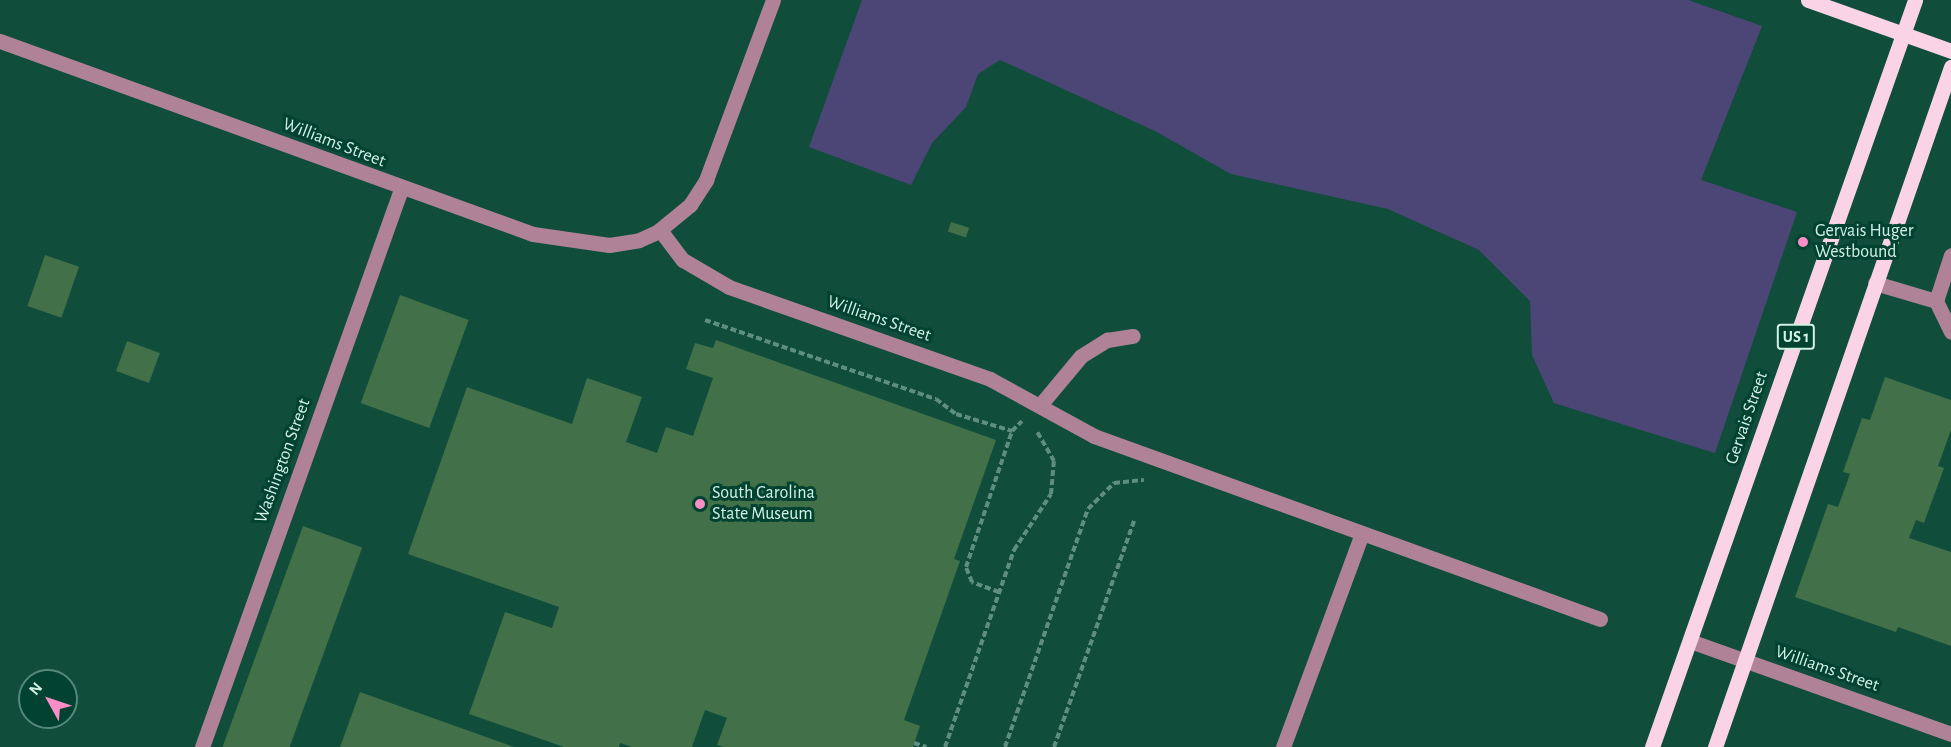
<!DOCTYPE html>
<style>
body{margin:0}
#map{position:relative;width:1951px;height:747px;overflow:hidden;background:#114d3b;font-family:"Alegreya Sans",sans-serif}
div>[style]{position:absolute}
.green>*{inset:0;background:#4c4677}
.building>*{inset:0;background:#417049;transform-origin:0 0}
.path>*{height:4px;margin-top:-2px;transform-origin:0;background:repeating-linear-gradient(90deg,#5e8e7e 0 6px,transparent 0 9px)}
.minor>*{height:15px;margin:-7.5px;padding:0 7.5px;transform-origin:7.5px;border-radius:7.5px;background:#b08298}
.major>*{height:15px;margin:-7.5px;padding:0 7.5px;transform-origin:7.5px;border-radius:7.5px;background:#fad4e6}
.dots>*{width:16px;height:16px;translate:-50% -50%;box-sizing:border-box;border:3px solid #014231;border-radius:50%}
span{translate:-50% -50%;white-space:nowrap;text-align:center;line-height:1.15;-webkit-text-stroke:6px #014231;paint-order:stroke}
.shield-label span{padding:2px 4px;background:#014231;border:2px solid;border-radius:4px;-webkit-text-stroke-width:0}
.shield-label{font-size:16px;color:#d3f0e4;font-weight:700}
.street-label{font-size:18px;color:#d3f0e4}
.poi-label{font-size:18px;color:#d3f0e4}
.left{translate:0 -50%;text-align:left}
.north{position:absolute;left:18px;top:669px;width:60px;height:60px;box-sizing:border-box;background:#014231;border:2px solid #558879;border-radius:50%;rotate:310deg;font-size:16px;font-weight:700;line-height:24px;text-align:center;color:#d3f0e4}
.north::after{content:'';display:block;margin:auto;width:21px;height:27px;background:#fa8fc7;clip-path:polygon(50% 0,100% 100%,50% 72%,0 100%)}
</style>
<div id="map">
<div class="green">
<i style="clip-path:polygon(862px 0,1688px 0,1762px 26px,1701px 180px,1797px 212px,1715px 453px,1554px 403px,1532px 355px,1530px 301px,1479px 250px,1388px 209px,1231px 174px,1155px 131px,1000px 60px,978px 74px,966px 107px,932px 143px,911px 185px,809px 147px)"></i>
</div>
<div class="building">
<i style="left:951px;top:222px;width:19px;height:10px;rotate:18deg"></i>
<i style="left:45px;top:255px;width:36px;height:54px;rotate:19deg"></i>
<i style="left:400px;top:295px;width:73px;height:115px;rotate:20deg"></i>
<i style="clip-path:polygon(716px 340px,996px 440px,954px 559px,960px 561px,904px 720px,920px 726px,913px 747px,724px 747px,717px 745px,727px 718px,705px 710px,692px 747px,632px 747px,620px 743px,619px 747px,564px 747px,469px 714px,505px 612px,552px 628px,559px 607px,408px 554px,467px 387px,572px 424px,587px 378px,642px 397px,626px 442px,657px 453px,666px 427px,693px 436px,713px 378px,686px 369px,695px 343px,713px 348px)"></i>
<i style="left:127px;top:341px;width:35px;height:32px;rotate:20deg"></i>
<i style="clip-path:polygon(1885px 377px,1951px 400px,1951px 430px,1938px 466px,1944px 468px,1924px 523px,1916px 520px,1909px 538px,1951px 552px,1951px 646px,1898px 627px,1896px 632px,1795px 597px,1828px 504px,1838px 507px,1850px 474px,1843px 472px,1862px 418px,1870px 420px)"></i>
<i style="left:303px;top:526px;width:63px;height:235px;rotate:20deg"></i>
<i style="clip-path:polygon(360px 692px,514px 747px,340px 747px)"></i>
</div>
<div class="path">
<i style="left:705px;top:320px;width:244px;rotate:18.9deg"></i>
<i style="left:936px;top:399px;width:25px;rotate:37deg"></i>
<i style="left:956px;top:414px;width:59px;rotate:16.9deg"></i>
<i style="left:999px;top:592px;width:29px;rotate:-160deg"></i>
<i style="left:972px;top:582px;width:16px;rotate:-112deg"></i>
<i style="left:966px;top:567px;width:144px;rotate:-71.3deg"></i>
<i style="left:1012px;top:431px;width:14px;rotate:-45deg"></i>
<i style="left:914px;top:743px;width:13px;rotate:18deg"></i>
<i style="left:945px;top:747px;width:209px;rotate:-70.7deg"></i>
<i style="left:1014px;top:550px;width:67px;rotate:-56.5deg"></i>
<i style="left:1051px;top:494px;width:33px;rotate:-85deg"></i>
<i style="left:1054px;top:461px;width:34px;rotate:-120deg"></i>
<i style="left:1005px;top:747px;width:252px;rotate:-70.8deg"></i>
<i style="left:1088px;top:509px;width:37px;rotate:-45deg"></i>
<i style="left:1114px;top:483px;width:30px;rotate:-6deg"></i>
<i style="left:1054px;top:747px;width:240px;rotate:-70.5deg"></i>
</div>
<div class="minor">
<i style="left:0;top:41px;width:567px;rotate:19.91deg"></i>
<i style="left:533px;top:234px;width:77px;rotate:8.2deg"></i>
<i style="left:609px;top:245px;width:30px;rotate:-9deg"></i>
<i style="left:639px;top:240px;width:20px;rotate:-24deg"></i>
<i style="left:657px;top:232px;width:43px;rotate:-39.3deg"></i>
<i style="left:690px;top:205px;width:30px;rotate:-57deg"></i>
<i style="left:706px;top:180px;width:192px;rotate:-69.6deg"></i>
<i style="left:660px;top:230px;width:38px;rotate:53deg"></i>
<i style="left:683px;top:260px;width:53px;rotate:30.4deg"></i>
<i style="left:729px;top:287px;width:277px;rotate:19.4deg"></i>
<i style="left:990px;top:379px;width:119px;rotate:28.7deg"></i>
<i style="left:1094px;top:436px;width:538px;rotate:19.88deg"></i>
<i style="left:1875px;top:283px;width:64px;rotate:16.4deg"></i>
<i style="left:1936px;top:301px;width:34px;rotate:64deg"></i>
<i style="left:1936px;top:301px;width:48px;rotate:-71.9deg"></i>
<i style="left:1041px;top:404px;width:62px;rotate:-50.2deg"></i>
<i style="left:1081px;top:356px;width:31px;rotate:-32deg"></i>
<i style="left:1107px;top:340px;width:26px;rotate:-9deg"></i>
<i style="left:1690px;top:641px;width:277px;rotate:19.6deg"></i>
<i style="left:202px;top:747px;width:592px;rotate:-70.37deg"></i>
<i style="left:1283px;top:747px;width:228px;rotate:-69.7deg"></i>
</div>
<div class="major">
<i style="left:1808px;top:0;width:152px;rotate:19.6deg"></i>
<i style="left:1652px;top:747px;width:792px;rotate:-70.6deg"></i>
<i style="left:1715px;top:747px;width:720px;rotate:-70.86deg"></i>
</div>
<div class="dots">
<i style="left:1803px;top:242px;background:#fa8fc7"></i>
<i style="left:700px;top:504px;background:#fa8fc7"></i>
</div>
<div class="shield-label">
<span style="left:1796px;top:337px">US 1</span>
</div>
<div class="street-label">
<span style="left:334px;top:143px;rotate:21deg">Williams Street</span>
<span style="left:879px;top:319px;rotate:19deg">Williams Street</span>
<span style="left:1747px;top:418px;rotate:-71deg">Gervais Street</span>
<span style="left:283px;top:461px;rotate:-70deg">Washington Street</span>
<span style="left:1827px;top:669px;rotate:19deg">Williams Street</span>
</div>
<div class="poi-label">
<span class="left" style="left:1815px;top:242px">Gervais Huger<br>Westbound</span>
<span class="left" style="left:712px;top:504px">South Carolina<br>State Museum</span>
</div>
<div class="north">N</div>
</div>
